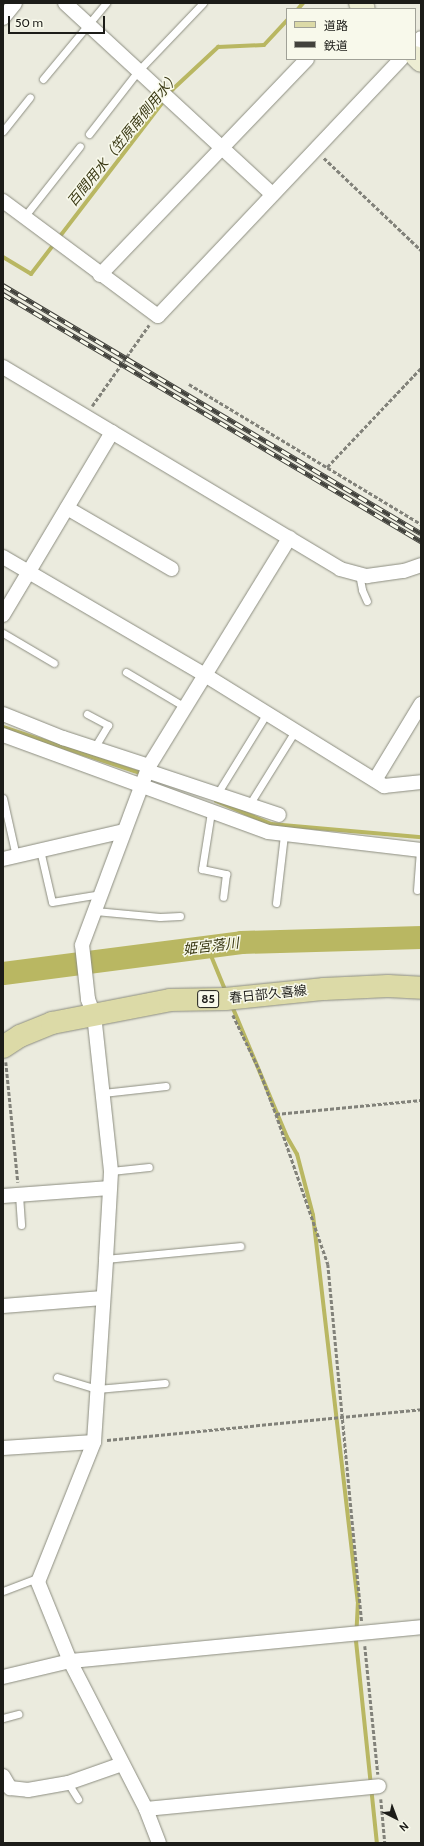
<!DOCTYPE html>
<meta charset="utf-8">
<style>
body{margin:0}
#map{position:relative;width:424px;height:1846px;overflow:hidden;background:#ebebde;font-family:Cabin,"Noto Sans JP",sans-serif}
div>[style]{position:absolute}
.stream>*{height:4px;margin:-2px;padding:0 2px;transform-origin:2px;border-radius:2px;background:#b9b762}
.river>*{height:23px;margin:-11.5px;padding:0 11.5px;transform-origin:11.5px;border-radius:11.5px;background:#b9b762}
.path>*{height:2.5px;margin-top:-1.25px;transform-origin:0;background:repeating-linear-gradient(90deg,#82827a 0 4px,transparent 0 6px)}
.roads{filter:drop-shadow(0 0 1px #8c8d80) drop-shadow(0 0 1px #8c8d80)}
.lane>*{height:7px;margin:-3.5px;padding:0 3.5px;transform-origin:3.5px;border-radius:3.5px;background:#fff}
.street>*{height:14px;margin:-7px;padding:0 7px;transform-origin:7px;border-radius:7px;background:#fff}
.secondary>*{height:20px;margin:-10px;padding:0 10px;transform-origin:10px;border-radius:10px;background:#ededd3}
.primary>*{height:22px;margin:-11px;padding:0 11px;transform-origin:11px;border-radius:11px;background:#dcdaa7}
.rail>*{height:4.5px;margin-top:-2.25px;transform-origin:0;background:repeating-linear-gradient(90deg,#f8f9eb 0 9px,#42423c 0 18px);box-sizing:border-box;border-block:1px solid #42423c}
span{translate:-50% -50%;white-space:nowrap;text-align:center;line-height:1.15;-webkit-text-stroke:3px #f8f9eb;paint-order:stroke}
.shield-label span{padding:1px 3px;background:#f8f9eb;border:1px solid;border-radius:3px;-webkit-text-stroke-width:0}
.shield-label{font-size:12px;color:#1c1c18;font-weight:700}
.street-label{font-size:13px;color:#1c1c18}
.water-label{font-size:14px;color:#3b3a15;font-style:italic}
.frame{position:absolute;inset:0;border:4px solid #1c1c18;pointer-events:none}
.legend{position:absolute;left:286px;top:8px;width:130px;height:52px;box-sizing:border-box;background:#f8f9eb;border:1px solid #a0a197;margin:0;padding:5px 7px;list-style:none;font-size:12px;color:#1c1c18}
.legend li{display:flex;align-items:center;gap:8px;height:20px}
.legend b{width:20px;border:1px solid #a0a197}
.north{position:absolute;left:376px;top:1798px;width:40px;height:40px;-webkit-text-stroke:3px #f8f9eb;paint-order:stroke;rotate:138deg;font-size:11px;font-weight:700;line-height:16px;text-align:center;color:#1c1c18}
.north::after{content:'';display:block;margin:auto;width:14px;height:18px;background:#1c1c18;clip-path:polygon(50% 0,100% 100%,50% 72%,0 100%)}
.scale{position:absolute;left:8px;top:16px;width:97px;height:18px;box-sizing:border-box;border:2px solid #1c1c18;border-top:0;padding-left:5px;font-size:12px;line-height:14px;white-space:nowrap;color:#1c1c18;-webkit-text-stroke:3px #f8f9eb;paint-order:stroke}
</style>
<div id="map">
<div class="stream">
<i style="left:298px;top:9px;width:8px;rotate:-50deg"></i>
<i style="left:3px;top:257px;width:33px;rotate:31deg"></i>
<i style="left:31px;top:274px;width:233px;rotate:-52.5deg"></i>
<i style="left:173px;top:89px;width:62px;rotate:-43deg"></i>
<i style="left:218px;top:47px;width:46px;rotate:-2.5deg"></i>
<i style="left:264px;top:45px;width:34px;rotate:-47deg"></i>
<i style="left:3px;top:727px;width:148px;rotate:18.6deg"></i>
<i style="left:216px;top:801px;width:60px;rotate:22.7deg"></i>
<i style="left:271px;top:824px;width:151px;rotate:5deg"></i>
<i style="left:207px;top:946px;width:50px;rotate:67.6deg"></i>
<i style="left:232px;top:1006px;width:142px;rotate:67.2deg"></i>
<i style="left:287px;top:1137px;width:20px;rotate:60deg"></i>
<i style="left:297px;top:1154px;width:63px;rotate:75.3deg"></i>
<i style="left:313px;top:1215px;width:389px;rotate:83.4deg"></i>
<i style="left:358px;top:1601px;width:40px;rotate:92.9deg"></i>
<i style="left:356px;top:1641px;width:203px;rotate:84.1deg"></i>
</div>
<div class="river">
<i style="left:3px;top:973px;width:240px;rotate:-7.4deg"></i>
<i style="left:241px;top:942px;width:180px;rotate:-1.6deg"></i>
</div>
<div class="path">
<i style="left:324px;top:158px;width:134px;rotate:43.5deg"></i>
<i style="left:189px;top:384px;width:271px;rotate:31.1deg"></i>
<i style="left:92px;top:406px;width:99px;rotate:-54.9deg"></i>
<i style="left:327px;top:467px;width:137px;rotate:-46.5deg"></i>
<i style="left:233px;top:1015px;width:60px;rotate:64.3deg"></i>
<i style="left:259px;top:1069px;width:48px;rotate:69.3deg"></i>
<i style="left:276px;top:1114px;width:159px;rotate:70.9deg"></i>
<i style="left:328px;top:1264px;width:359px;rotate:84.6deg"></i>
<i style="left:6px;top:1062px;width:121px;rotate:84.3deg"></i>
<i style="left:276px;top:1114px;width:146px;rotate:-5.5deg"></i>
<i style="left:107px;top:1440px;width:316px;rotate:-5.6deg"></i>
<i style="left:365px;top:1646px;width:129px;rotate:84.2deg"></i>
<i style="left:381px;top:1799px;width:44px;rotate:84.8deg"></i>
</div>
<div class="roads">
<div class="lane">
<i style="left:43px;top:79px;width:99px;rotate:-50.3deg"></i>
<i style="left:3px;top:131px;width:43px;rotate:-51.5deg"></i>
<i style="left:89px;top:134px;width:80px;rotate:-52.1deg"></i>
<i style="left:138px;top:71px;width:94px;rotate:-46.3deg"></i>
<i style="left:24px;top:217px;width:90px;rotate:-51.7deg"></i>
<i style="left:359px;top:574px;width:16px;rotate:79deg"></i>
<i style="left:362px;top:590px;width:12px;rotate:66deg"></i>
<i style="left:3px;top:633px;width:59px;rotate:30.5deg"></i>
<i style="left:126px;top:672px;width:69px;rotate:30.7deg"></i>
<i style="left:87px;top:714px;width:24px;rotate:28deg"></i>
<i style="left:108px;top:725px;width:27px;rotate:121deg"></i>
<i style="left:217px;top:794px;width:95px;rotate:-58.3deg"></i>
<i style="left:3px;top:798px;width:59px;rotate:77.4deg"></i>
<i style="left:249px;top:805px;width:87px;rotate:-58.1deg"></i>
<i style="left:211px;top:812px;width:58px;rotate:99deg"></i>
<i style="left:202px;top:869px;width:25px;rotate:12deg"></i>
<i style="left:226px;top:874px;width:23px;rotate:97deg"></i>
<i style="left:40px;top:850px;width:53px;rotate:77deg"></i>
<i style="left:52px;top:902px;width:50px;rotate:-9.3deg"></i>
<i style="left:417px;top:890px;width:40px;rotate:-85.7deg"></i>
<i style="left:276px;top:903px;width:68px;rotate:-83.3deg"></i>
<i style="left:95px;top:911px;width:65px;rotate:5.3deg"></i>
<i style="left:160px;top:917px;width:20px;rotate:-3deg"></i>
<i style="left:103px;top:1093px;width:63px;rotate:-6.3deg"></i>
<i style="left:111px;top:1171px;width:38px;rotate:-6deg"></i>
<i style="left:19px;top:1195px;width:30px;rotate:86deg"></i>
<i style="left:106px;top:1259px;width:135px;rotate:-5.5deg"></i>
<i style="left:57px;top:1377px;width:42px;rotate:16.7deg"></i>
<i style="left:97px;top:1389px;width:68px;rotate:-5deg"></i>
<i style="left:3px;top:1591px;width:40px;rotate:-21deg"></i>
<i style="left:3px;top:1718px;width:16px;rotate:-15deg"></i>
<i style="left:68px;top:1783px;width:19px;rotate:58deg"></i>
</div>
<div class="street">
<i style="left:65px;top:3px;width:282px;rotate:42.7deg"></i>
<i style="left:3px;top:18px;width:19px;rotate:-51deg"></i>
<i style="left:415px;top:44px;width:8px;rotate:-45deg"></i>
<i style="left:3px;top:201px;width:193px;rotate:36.6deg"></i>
<i style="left:158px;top:316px;width:354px;rotate:-46.6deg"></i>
<i style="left:100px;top:275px;width:299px;rotate:-46.2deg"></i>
<i style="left:3px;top:367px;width:393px;rotate:30.9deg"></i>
<i style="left:340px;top:569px;width:28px;rotate:15deg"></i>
<i style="left:367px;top:576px;width:37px;rotate:-8deg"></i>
<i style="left:404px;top:571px;width:18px;rotate:-19deg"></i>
<i style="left:67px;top:508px;width:121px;rotate:30.2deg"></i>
<i style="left:3px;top:557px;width:234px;rotate:30.3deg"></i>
<i style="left:205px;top:675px;width:211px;rotate:31.8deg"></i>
<i style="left:384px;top:786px;width:37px;rotate:-6deg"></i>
<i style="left:3px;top:615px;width:213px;rotate:-59.2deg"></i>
<i style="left:3px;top:714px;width:65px;rotate:21.8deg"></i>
<i style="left:63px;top:738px;width:90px;rotate:18deg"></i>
<i style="left:3px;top:735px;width:282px;rotate:20.1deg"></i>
<i style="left:268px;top:832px;width:154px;rotate:6.7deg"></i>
<i style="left:147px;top:771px;width:139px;rotate:18.4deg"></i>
<i style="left:375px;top:780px;width:89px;rotate:-58.8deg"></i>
<i style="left:3px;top:859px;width:124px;rotate:-13deg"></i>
<i style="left:3px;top:1196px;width:107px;rotate:-4.3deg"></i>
<i style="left:3px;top:1306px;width:100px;rotate:-4.6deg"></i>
<i style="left:3px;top:1448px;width:91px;rotate:-3.8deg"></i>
<i style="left:3px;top:1677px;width:69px;rotate:-13.4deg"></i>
<i style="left:70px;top:1661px;width:353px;rotate:-5.5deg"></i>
<i style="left:3px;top:1776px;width:14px;rotate:60deg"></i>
<i style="left:10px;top:1788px;width:18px;rotate:6deg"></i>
<i style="left:28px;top:1790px;width:41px;rotate:-9.9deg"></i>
<i style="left:68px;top:1783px;width:57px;rotate:-19.4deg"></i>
<i style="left:146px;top:1809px;width:234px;rotate:-5.6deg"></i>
<i style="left:159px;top:1843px;width:36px;rotate:-111deg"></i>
<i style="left:146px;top:1809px;width:166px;rotate:-117.2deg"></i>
<i style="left:70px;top:1661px;width:85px;rotate:-112.1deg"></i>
<i style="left:38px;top:1582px;width:151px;rotate:-68.2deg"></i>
<i style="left:94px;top:1442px;width:183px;rotate:-86.2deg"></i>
<i style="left:106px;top:1259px;width:88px;rotate:-86.7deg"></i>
<i style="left:111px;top:1171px;width:157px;rotate:-96.2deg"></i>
<i style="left:94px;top:1015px;width:17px;rotate:-111deg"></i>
<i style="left:88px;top:999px;width:54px;rotate:-96.3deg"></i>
<i style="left:82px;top:945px;width:191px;rotate:-69.5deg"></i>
<i style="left:149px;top:766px;width:268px;rotate:-58.4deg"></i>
</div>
<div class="secondary">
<i style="left:359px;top:3px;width:8px;rotate:45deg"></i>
<i style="left:415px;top:56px;width:8px;rotate:45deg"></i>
</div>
<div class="primary">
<i style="left:3px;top:1047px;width:20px;rotate:-33deg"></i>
<i style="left:20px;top:1036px;width:35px;rotate:-22deg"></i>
<i style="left:52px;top:1023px;width:120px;rotate:-11deg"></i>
<i style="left:170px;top:1000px;width:55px;rotate:-1deg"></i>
<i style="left:225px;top:999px;width:100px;rotate:-5.8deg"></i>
<i style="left:324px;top:989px;width:64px;rotate:-2.7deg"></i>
<i style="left:388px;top:986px;width:33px;rotate:3deg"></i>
</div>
</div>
<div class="rail">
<i style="left:3px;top:285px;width:486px;rotate:30.7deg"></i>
<i style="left:3px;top:294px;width:486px;rotate:30.6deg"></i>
</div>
<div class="shield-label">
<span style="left:208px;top:999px">85</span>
</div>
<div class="street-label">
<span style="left:268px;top:994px;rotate:-6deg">春日部久喜線</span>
</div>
<div class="water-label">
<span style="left:123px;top:139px;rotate:-51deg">百間用水（笠原南側用水）</span>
<span style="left:211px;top:946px;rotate:-7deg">姫宮落川</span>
</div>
<div class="frame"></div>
<ul class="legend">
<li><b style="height:5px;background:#dcdaa7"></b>道路</li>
<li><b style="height:5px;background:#42423c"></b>鉄道</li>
</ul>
<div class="north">N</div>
<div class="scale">50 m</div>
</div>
